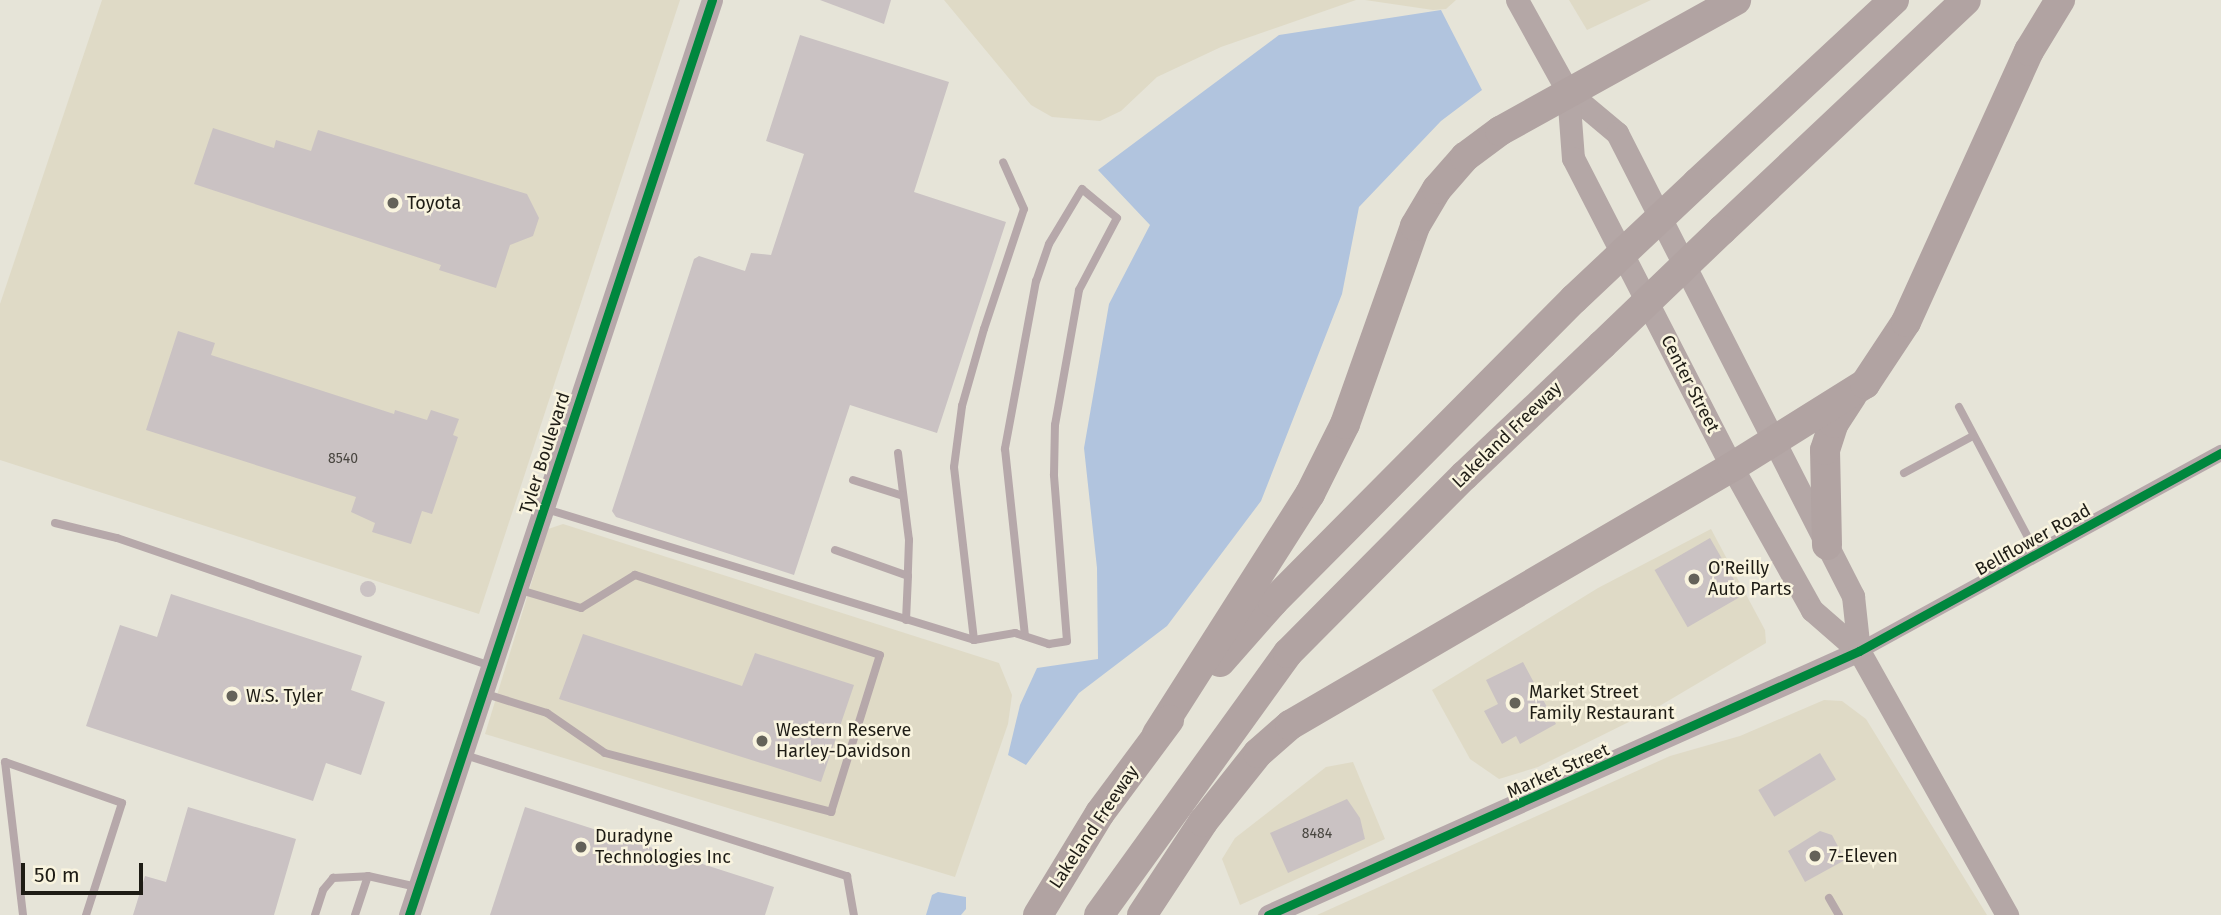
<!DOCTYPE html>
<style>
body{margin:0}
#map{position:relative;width:2221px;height:915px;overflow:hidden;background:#e6e4d8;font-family:"Fira Sans",sans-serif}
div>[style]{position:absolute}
.built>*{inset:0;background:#dfdac6}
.water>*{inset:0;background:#b1c4de}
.building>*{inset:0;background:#cac2c3;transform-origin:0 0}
.round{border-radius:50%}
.service>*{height:8px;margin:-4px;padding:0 4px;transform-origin:4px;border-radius:4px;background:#b6a8aa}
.minor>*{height:16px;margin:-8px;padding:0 8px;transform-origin:8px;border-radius:8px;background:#b6a8aa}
.tertiary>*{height:21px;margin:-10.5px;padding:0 10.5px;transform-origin:10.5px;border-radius:10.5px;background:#b6a8aa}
.secondary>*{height:23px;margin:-11.5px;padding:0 11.5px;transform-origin:11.5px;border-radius:11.5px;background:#b4a7a6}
.motorway>*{height:30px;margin:-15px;padding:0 15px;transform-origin:15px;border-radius:15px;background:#b1a3a2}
.motorway-bridge>*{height:30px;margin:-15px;padding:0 15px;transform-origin:15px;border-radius:15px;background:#b1a3a2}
.cycleway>*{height:9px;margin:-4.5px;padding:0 4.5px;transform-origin:4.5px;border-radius:4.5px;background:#00873e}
.dots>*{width:19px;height:19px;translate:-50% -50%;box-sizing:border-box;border:4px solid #f9f4df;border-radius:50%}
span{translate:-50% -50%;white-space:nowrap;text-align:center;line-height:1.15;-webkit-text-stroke:5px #f9f4df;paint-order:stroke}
.number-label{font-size:14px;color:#494640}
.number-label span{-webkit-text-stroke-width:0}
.poi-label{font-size:18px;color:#1e1c15}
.left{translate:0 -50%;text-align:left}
.street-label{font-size:18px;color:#1e1c15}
.scale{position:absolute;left:21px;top:863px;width:122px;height:32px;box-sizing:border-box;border:4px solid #1e1c15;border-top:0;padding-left:9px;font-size:21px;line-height:24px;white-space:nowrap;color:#1e1c15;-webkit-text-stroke:5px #f9f4df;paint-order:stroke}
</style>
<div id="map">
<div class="built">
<i style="clip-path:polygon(102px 0,680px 0,479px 614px,0 460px,0 304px)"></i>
<i style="clip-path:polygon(944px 0,1356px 0,1221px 47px,1157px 77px,1121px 111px,1100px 121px,1052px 117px,1031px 105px)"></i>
<i style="clip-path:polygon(1365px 0,1456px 0,1446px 9px,1433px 10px)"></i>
<i style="clip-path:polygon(1569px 0,1651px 0,1587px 30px)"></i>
<i style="clip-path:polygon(563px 524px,999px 663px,1012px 695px,1008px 724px,955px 877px,485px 734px,548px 529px)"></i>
<i style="clip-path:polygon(1711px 529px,1765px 630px,1766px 643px,1651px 711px,1538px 767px,1499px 779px,1470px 759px,1432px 690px,1598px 588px)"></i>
<i style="clip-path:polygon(1824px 700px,1842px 701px,1866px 719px,1987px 915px,1317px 915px,1670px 756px,1740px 736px)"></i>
<i style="clip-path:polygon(1353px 762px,1385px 839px,1240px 905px,1222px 859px,1235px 838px,1326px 767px)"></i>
</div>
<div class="water">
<i style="clip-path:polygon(1441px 10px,1482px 90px,1441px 121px,1359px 207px,1342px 294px,1261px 501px,1167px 626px,1079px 693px,1026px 765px,1008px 755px,1020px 705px,1037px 668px,1098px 659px,1097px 568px,1084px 448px,1109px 304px,1150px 225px,1098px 170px,1279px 35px)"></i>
<i style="clip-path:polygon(938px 892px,966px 897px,966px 909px,961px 915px,926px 915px,932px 895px)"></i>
</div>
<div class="building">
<i style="clip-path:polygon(820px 0,891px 0,884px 24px)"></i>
<i style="clip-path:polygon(800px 35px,949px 82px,914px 192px,1006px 222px,937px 433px,850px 405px,794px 575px,616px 517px,612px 511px,694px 259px,699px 256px,745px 271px,751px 253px,771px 255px,804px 154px,766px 141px)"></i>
<i style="clip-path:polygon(213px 128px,274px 148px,276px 140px,311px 151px,318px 130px,527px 194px,539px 218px,533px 236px,510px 245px,496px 288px,439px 270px,441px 265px,194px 184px)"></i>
<i style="clip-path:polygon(178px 331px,215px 343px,211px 355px,394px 414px,395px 410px,427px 420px,431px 410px,459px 419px,453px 435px,458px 437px,432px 514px,422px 511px,411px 544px,372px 532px,375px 523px,351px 512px,356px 497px,146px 430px)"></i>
<i style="left:1710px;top:538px;width:66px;height:64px;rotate:60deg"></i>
<i class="round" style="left:360px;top:581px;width:16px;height:16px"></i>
<i style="clip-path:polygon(171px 594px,362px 656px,351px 690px,385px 702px,361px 775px,326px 763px,313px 801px,86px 726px,120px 625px,157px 637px)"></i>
<i style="clip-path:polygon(583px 634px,742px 686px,755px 653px,854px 685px,821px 782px,559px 699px)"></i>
<i style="clip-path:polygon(1523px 662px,1556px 724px,1520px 744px,1516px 736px,1502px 744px,1484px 711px,1498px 704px,1486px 680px)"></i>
<i style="left:1820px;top:753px;width:31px;height:72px;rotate:59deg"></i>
<i style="clip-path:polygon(1347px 799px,1360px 818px,1365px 839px,1288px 873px,1270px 833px)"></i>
<i style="clip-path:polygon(188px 807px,296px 839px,274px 915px,133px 915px,145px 876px,166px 882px)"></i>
<i style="clip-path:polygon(525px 807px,774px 887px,765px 915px,490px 915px)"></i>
<i style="clip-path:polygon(1820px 831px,1832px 835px,1845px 860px,1805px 882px,1788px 851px)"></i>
</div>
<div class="service">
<i style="left:1959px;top:407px;width:169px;rotate:62.1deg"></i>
<i style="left:898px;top:453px;width:88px;rotate:82.8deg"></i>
<i style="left:909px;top:540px;width:36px;rotate:92deg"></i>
<i style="left:1904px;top:473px;width:76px;rotate:-28.2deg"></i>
<i style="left:853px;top:480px;width:52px;rotate:17.7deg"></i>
<i style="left:546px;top:509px;width:448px;rotate:17deg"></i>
<i style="left:974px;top:640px;width:174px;rotate:-96.6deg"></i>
<i style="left:954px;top:467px;width:62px;rotate:-82.5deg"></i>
<i style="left:962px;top:406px;width:80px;rotate:-74.1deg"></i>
<i style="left:984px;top:329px;width:126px;rotate:-71.6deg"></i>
<i style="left:1024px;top:209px;width:51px;rotate:-114.1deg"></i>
<i style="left:55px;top:523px;width:64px;rotate:13.6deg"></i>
<i style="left:117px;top:538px;width:395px;rotate:18.9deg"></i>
<i style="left:835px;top:550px;width:77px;rotate:19.6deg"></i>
<i style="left:908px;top:576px;width:44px;rotate:92.6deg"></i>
<i style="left:974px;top:640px;width:42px;rotate:-9.7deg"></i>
<i style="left:1015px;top:633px;width:36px;rotate:18deg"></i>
<i style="left:1049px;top:644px;width:18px;rotate:-9deg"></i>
<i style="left:1067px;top:641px;width:167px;rotate:-94.5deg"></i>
<i style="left:1054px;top:475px;width:50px;rotate:-88.9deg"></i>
<i style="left:1055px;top:425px;width:137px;rotate:-79.9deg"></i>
<i style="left:1079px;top:290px;width:81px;rotate:-62.2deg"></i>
<i style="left:1117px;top:218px;width:45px;rotate:-140.4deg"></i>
<i style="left:1082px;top:189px;width:64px;rotate:121deg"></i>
<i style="left:1049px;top:244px;width:39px;rotate:109deg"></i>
<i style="left:1036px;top:281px;width:171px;rotate:100.5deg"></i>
<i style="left:1005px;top:449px;width:188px;rotate:83.9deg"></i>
<i style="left:483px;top:693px;width:67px;rotate:17.4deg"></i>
<i style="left:547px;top:713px;width:70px;rotate:34.6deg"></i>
<i style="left:605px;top:753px;width:234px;rotate:14.6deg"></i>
<i style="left:831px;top:812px;width:164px;rotate:-72.7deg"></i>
<i style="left:880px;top:655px;width:258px;rotate:-161.9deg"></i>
<i style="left:635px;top:575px;width:63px;rotate:148.6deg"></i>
<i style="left:581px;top:608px;width:67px;rotate:-163.5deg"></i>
<i style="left:465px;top:755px;width:401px;rotate:17.6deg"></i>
<i style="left:847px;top:876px;width:40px;rotate:80deg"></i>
<i style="left:1829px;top:898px;width:20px;rotate:60deg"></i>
<i style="left:23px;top:915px;width:154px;rotate:-96.7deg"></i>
<i style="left:5px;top:762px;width:124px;rotate:19.3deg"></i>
<i style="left:122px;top:803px;width:118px;rotate:107.8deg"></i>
<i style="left:315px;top:915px;width:26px;rotate:-72deg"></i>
<i style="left:323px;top:890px;width:16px;rotate:-50deg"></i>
<i style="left:333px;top:878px;width:35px;rotate:-3deg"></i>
<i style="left:355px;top:915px;width:41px;rotate:-71.6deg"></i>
<i style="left:368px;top:876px;width:50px;rotate:12.7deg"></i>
</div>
<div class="minor">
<i style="left:1859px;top:651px;width:413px;rotate:-28.7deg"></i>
</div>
<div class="tertiary">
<i style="left:409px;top:915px;width:964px;rotate:-71.68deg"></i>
<i style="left:1268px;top:915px;width:647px;rotate:-24.07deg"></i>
</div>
<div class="secondary">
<i style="left:1517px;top:0;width:105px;rotate:61deg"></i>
<i style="left:1568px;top:92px;width:64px;rotate:39.9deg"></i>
<i style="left:1617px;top:133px;width:520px;rotate:62.99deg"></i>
<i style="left:1853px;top:596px;width:55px;rotate:83.8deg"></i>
<i style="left:1568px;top:92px;width:66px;rotate:85.7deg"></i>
<i style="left:1573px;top:158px;width:348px;rotate:62.8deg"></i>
<i style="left:1732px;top:467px;width:164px;rotate:60.8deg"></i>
<i style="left:1812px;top:610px;width:62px;rotate:41.1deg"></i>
<i style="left:1859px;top:651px;width:303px;rotate:60.7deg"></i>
</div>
<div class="motorway">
<i style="left:1697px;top:183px;width:269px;rotate:-42.9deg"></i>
<i style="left:1722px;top:230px;width:335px;rotate:-43.3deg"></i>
<i style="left:1827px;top:545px;width:95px;rotate:-91.2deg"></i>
<i style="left:1825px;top:450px;width:28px;rotate:-72deg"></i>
<i style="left:1834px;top:423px;width:33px;rotate:-57deg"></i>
<i style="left:1220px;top:662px;width:80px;rotate:-48.5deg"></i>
<i style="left:1273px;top:602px;width:427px;rotate:-45.2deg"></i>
<i style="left:1157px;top:734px;width:285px;rotate:-57.5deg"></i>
<i style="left:1310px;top:494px;width:78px;rotate:-63.4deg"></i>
<i style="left:1345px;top:424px;width:210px;rotate:-70.5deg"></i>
<i style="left:1415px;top:226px;width:43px;rotate:-59.3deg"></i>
<i style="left:1437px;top:189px;width:43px;rotate:-48.8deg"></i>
<i style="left:1465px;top:157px;width:44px;rotate:-36.6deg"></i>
<i style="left:1500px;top:131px;width:270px;rotate:-29deg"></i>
<i style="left:1038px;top:915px;width:119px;rotate:-58.7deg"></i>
<i style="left:1100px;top:813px;width:116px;rotate:-53.4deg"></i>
<i style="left:1099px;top:915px;width:323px;rotate:-54.2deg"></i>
<i style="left:1288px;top:653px;width:250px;rotate:-45.2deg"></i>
<i style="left:1464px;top:476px;width:190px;rotate:-43.5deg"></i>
<i style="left:1142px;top:915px;width:111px;rotate:-56.7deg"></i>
<i style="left:1203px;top:822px;width:88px;rotate:-51.4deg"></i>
<i style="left:1258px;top:753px;width:43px;rotate:-41.2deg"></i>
<i style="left:1290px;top:725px;width:512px;rotate:-30.27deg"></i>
<i style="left:1732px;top:467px;width:157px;rotate:-32deg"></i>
<i style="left:1865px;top:384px;width:74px;rotate:-56.5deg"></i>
<i style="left:1906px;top:322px;width:298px;rotate:-65.6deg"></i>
<i style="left:2029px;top:51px;width:60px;rotate:-58.7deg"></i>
</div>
<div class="motorway-bridge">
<i style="left:1574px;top:299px;width:169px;rotate:-43.3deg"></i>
<i style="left:1602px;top:345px;width:166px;rotate:-43.8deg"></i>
</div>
<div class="cycleway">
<i style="left:409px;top:915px;width:964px;rotate:-71.68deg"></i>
<i style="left:1268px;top:915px;width:647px;rotate:-24.07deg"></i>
<i style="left:1859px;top:651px;width:413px;rotate:-28.7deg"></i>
</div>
<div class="dots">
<i style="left:393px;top:203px;background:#646259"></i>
<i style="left:1694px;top:579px;background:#646259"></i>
<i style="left:232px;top:696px;background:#646259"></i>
<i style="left:1515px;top:703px;background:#646259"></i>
<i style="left:762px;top:741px;background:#646259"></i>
<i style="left:581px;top:847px;background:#646259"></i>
<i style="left:1815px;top:856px;background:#646259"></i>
</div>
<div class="number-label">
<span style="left:343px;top:459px">8540</span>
<span style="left:1317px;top:834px">8484</span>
</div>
<div class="poi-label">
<span class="left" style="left:407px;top:203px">Toyota</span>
<span class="left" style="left:1708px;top:579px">O'Reilly<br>Auto Parts</span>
<span class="left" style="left:1529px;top:703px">Market Street<br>Family Restaurant</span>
<span class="left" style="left:246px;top:696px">W.S. Tyler</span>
<span class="left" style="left:776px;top:741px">Western Reserve<br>Harley-Davidson</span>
<span class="left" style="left:595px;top:847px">Duradyne<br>Technologies Inc</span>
<span class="left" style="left:1829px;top:856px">7-Eleven</span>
</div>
<div class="street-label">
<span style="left:1690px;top:384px;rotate:63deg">Center Street</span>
<span style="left:1507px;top:435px;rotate:-44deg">Lakeland Freeway</span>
<span style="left:545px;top:453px;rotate:-72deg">Tyler Boulevard</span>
<span style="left:2033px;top:540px;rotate:-29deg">Bellflower Road</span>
<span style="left:1558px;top:771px;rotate:-24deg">Market Street</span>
<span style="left:1094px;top:827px;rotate:-56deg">Lakeland Freeway</span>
</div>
<div class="scale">50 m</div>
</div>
